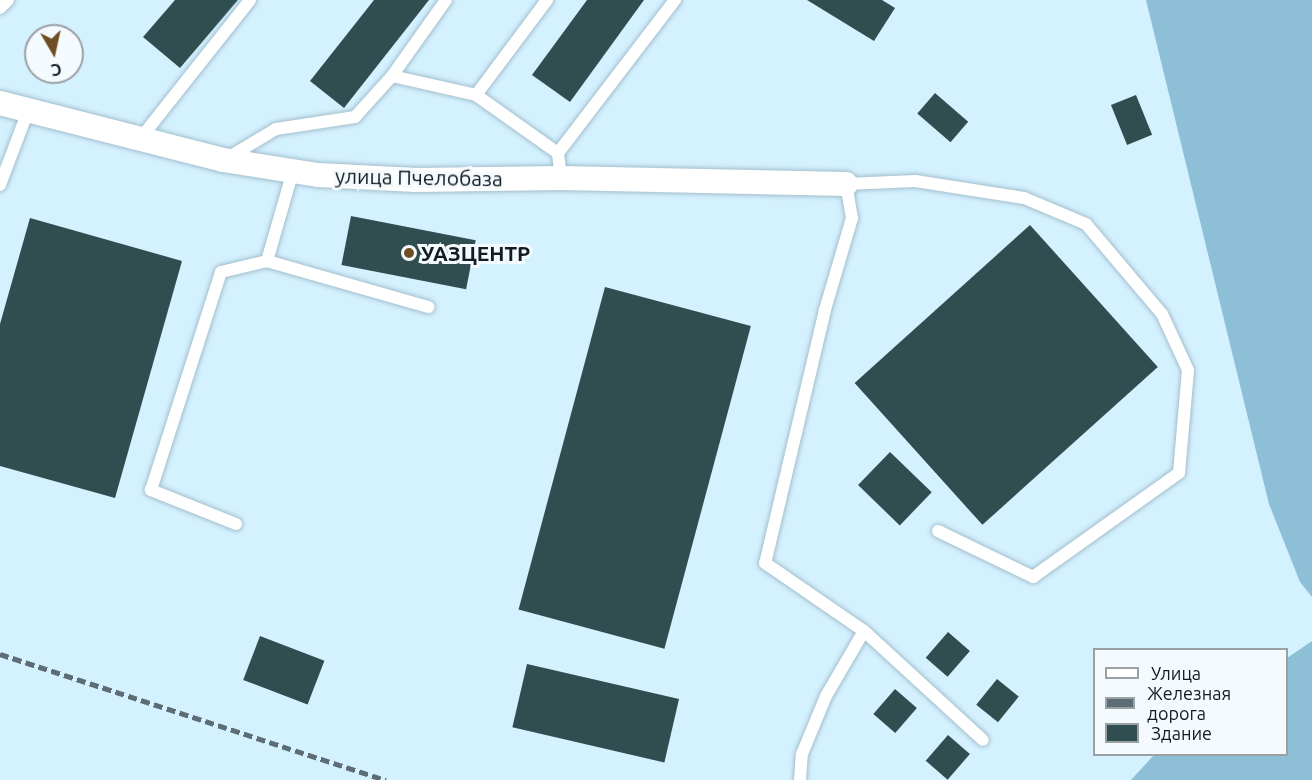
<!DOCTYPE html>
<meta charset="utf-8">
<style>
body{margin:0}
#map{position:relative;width:1312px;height:780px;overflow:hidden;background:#d4f1ff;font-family:Ubuntu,sans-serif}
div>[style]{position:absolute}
.forest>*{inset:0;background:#8dbfd7}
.building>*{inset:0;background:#304e4f;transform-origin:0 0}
.roads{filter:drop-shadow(0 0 2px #a3bfcc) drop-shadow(0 0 2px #a3bfcc)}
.lane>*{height:12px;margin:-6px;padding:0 6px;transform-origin:6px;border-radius:6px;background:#fff}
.street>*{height:24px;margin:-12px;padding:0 12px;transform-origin:12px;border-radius:12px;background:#fff}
.rail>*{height:4.5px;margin-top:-2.25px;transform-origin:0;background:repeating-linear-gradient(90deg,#5c6d75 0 9px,transparent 0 13.5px)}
.dots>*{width:16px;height:16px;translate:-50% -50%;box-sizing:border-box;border:3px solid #f4fafd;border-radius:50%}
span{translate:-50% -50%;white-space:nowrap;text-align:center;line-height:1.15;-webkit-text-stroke:6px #f4fafd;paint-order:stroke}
.street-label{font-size:21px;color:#121c21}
.poi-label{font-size:21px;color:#121c21;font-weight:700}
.left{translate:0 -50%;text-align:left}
.legend{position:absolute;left:1093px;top:648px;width:195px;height:108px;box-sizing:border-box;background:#f4fafd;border:2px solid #9aa1a5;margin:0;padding:8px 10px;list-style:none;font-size:18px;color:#121c21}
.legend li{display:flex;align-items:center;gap:12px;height:30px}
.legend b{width:30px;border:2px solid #9aa1a5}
.north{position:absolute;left:24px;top:24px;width:60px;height:60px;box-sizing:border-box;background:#f4fafd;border:2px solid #9aa1a5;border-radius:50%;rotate:171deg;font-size:16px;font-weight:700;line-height:24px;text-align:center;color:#121c21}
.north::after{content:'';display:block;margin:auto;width:21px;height:27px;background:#6e4f24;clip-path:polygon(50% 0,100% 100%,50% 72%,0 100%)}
</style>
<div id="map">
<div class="forest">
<i style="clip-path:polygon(1146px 0,1312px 0,1312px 597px,1300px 582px,1269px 504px)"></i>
<i style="clip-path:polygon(1312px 641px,1312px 780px,1131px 780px,1154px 755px,1286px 754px,1287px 658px)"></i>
</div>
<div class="building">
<i style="clip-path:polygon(175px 0,238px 0,180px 68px,143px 37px)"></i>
<i style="clip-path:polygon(374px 0,429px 0,344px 108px,310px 81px)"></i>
<i style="clip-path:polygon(587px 0,644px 0,570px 102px,532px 75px)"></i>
<i style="clip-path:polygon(807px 0,882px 0,895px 8px,874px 41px)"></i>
<i style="left:935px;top:93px;width:44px;height:27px;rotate:41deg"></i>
<i style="left:1136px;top:95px;width:43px;height:27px;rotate:68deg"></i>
<i style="left:351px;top:216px;width:127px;height:50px;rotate:11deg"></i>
<i style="clip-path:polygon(30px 218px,182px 261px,115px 498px,0 466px,0 324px)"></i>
<i style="left:1030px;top:225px;width:191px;height:236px;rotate:48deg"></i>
<i style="left:605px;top:287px;width:151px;height:334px;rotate:15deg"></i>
<i style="left:890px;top:452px;width:58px;height:46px;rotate:44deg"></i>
<i style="left:948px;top:632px;width:29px;height:34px;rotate:41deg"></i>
<i style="left:260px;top:636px;width:69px;height:47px;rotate:21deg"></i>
<i style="left:527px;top:664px;width:156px;height:65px;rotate:13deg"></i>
<i style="left:997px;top:679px;width:28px;height:33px;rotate:39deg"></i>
<i style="left:895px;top:689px;width:29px;height:33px;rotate:41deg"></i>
<i style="left:948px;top:735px;width:29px;height:34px;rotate:41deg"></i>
</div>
<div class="roads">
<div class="lane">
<i style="left:0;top:8px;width:11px;rotate:-45deg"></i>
<i style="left:392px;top:76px;width:86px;rotate:12.7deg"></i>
<i style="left:476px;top:95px;width:119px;rotate:-53.2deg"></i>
<i style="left:476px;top:95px;width:100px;rotate:35.3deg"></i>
<i style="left:140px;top:139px;width:177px;rotate:-51.6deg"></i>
<i style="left:226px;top:159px;width:58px;rotate:-31deg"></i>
<i style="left:276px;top:129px;width:80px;rotate:-8.6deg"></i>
<i style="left:355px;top:117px;width:55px;rotate:-47.9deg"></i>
<i style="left:392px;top:76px;width:93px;rotate:-54.6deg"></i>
<i style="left:561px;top:178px;width:25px;rotate:-97deg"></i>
<i style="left:558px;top:153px;width:193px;rotate:-52.6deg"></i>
<i style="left:0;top:185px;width:79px;rotate:-69.3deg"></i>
<i style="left:267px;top:261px;width:168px;rotate:15.9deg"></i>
<i style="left:236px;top:524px;width:92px;rotate:-158.2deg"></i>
<i style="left:151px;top:490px;width:229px;rotate:-72.2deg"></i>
<i style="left:221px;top:272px;width:47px;rotate:-13.4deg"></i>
<i style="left:267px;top:261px;width:94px;rotate:-73.9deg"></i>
<i style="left:938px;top:531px;width:106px;rotate:25.8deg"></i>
<i style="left:1033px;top:577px;width:179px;rotate:-35.5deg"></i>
<i style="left:1179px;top:473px;width:103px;rotate:-85deg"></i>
<i style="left:1188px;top:370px;width:62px;rotate:-114.9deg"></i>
<i style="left:1162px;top:314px;width:118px;rotate:-130.2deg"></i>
<i style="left:1086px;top:224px;width:67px;rotate:-157.2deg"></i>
<i style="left:1024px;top:198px;width:110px;rotate:-171.1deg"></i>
<i style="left:915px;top:181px;width:69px;rotate:177.5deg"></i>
<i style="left:846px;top:184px;width:35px;rotate:80deg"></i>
<i style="left:852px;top:218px;width:96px;rotate:106.4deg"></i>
<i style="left:825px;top:310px;width:260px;rotate:103.3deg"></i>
<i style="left:765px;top:563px;width:120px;rotate:34.5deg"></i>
<i style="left:864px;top:631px;width:161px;rotate:42.5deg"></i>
<i style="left:800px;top:780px;width:26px;rotate:-86deg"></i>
<i style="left:802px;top:754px;width:63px;rotate:-67.5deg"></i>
<i style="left:826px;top:696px;width:75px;rotate:-59.7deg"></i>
</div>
<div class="street">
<i style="left:0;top:103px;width:230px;rotate:14.3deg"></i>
<i style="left:223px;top:160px;width:96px;rotate:9deg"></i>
<i style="left:318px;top:175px;width:98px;rotate:2.9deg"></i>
<i style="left:416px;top:180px;width:145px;rotate:-0.8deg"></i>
<i style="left:561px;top:178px;width:285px;rotate:1.2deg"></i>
</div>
</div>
<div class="rail">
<i style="left:0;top:654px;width:406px;rotate:18.1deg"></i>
</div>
<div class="dots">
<i style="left:409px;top:253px;background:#6e4f24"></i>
</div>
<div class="street-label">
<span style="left:419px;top:177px;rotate:1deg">улица Пчелобаза</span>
</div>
<div class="poi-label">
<span class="left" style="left:421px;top:253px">УАЗЦЕНТР</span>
</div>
<ul class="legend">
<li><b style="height:8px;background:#fff"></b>Улица</li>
<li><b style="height:8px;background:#5c6d75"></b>Железная дорога</li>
<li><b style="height:16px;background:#304e4f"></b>Здание</li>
</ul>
<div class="north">С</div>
</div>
